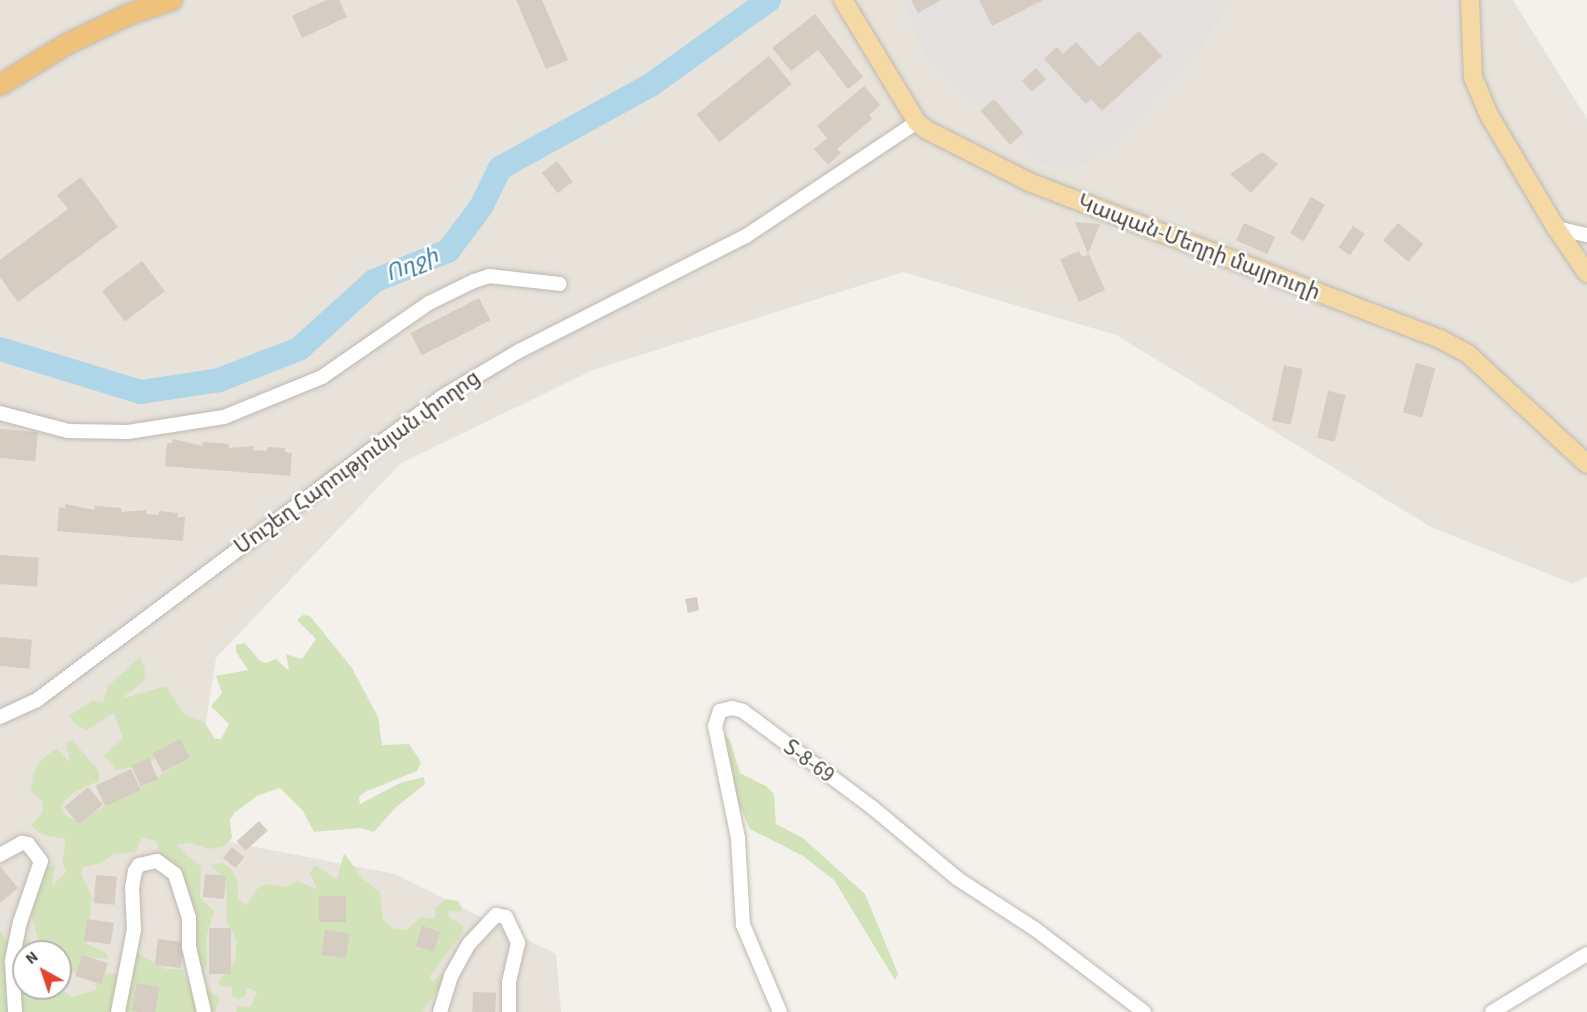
<!DOCTYPE html>
<meta charset="utf-8">
<style>
body{margin:0}
#map{position:relative;width:1587px;height:1012px;overflow:hidden;background:#f4f1ec;font-family:"Source Sans 3","Noto Sans Armenian",sans-serif}
div>[style]{position:absolute}
.residential>*{inset:0;background:#e7e2da}
.industrial>*{inset:0;background:#e4e0dd}
.green>*{inset:0;background:#d3e3b9}
.river>*{height:24px;margin:-12px;padding:0 12px;transform-origin:12px;border-radius:12px;background:#afd5e9}
.building>*{inset:0;background:#d5ccc2;transform-origin:0 0}
.roads{filter:drop-shadow(0 0 2px #bfb8af) drop-shadow(0 0 2px #bfb8af)}
.minor>*{height:14px;margin:-7px;padding:0 7px;transform-origin:7px;border-radius:7px;background:#fff}
.major>*{height:18px;margin:-9px;padding:0 9px;transform-origin:9px;border-radius:9px;background:#f4d9a5}
.highway>*{height:20px;margin:-10px;padding:0 10px;transform-origin:10px;border-radius:10px;background:#efc27c}
span{translate:-50% -50%;white-space:nowrap;text-align:center;line-height:1.15;-webkit-text-stroke:5px #fff;paint-order:stroke}
.street-label{font-size:21px;color:#48423a}
.water-label{font-size:22px;color:#3c7ca1;font-style:italic}
.north{position:absolute;left:12px;top:940px;width:60px;height:60px;box-sizing:border-box;background:#fff;border:2px solid #b6b3b0;border-radius:50%;rotate:320deg;font-size:16px;font-weight:700;line-height:24px;text-align:center;color:#48423a}
.north::after{content:'';display:block;margin:auto;width:21px;height:27px;background:#e34334;clip-path:polygon(50% 0,100% 100%,50% 72%,0 100%)}
</style>
<div id="map">
<div class="residential">
<i style="clip-path:polygon(evenodd,0 0,1513px 0,1587px 119px,1587px 577px,1573px 584px,1431px 527px,1116px 335px,903px 272px,593px 370px,401px 463px,216px 658px,188px 834px,395px 874px,556px 954px,561px 1012px,0 1012px,0 0,24px 952px,60px 952px,60px 988px,24px 988px,24px 952px)"></i>
</div>
<div class="industrial">
<i style="clip-path:polygon(903px 0,1232px 0,1197px 53px,1117px 140px,1073px 171px,1043px 165px,926px 60px)"></i>
</div>
<div class="green">
<i style="clip-path:polygon(303px 615px,310px 616px,352px 668px,378px 717px,382px 745px,409px 744px,421px 762px,417px 771px,365px 792px,359px 797px,360px 804px,400px 783px,424px 777px,425px 784px,395px 808px,374px 832px,360px 828px,314px 832px,303px 811px,280px 788px,257px 796px,234px 813px,230px 820px,232px 838px,225px 846px,210px 849px,189px 843px,176px 845px,201px 867px,200px 897px,214px 911px,206px 938px,207px 964px,202px 978px,156px 841px,142px 838px,136px 852px,114px 854px,101px 863px,83px 867px,81px 874px,92px 897px,87px 944px,106px 953px,109px 959px,87px 957px,105px 973px,115px 974px,134px 964px,140px 965px,132px 960px,136px 952px,165px 969px,182px 969px,187px 982px,204px 986px,220px 998px,215px 1012px,0 1012px,0 930px,8px 942px,30px 939px,28px 952px,24px 952px,24px 988px,60px 988px,71px 997px,97px 990px,94px 980px,64px 969px,60px 952px,41px 950px,32px 916px,35px 891px,46px 868px,55px 864px,52px 887px,66px 871px,62px 862px,66px 839px,43px 835px,31px 826px,42px 813px,43px 803px,31px 790px,34px 772px,41px 760px,56px 749px,70px 762px,66px 743px,72px 740px,99px 771px,99px 781px,74px 792px,61px 805px,65px 815px,76px 821px,148px 784px,187px 757px,185px 746px,179px 743px,146px 765px,116px 770px,104px 755px,123px 739px,114px 713px,87px 730px,77px 726px,69px 716px,93px 700px,103px 703px,108px 686px,140px 657px,145px 670px,144px 681px,121px 699px,166px 686px,184px 714px,204px 722px,215px 739px,221px 739px,229px 724px,211px 706px,222px 693px,216px 676px,248px 670px,236px 652px,236px 645px,245px 643px,259px 660px,266px 663px,276px 659px,289px 671px,286px 654px,302px 659px,316px 639px,297px 620px)"></i>
<i style="clip-path:polygon(723px 734px,730px 740px,740px 773px,766px 786px,774px 794px,776px 824px,803px 838px,865px 894px,894px 964px,898px 974px,895px 980px,834px 880px,803px 856px,750px 829px,738px 802px)"></i>
<i style="clip-path:polygon(344px 853px,362px 878px,380px 892px,383px 919px,393px 929px,406px 930px,421px 917px,435px 919px,435px 908px,447px 899px,458px 901px,462px 908px,459px 912px,448px 911px,449px 917px,463px 926px,462px 933px,430px 976px,432px 981px,443px 973px,447px 976px,423px 1012px,236px 1012px,238px 1006px,250px 1007px,257px 992px,247px 987px,246px 995px,238px 1000px,232px 996px,232px 986px,224px 987px,218px 983px,235px 961px,237px 941px,227px 922px,226px 880px,210px 865px,223px 863px,232px 870px,238px 882px,238px 900px,246px 905px,258px 888px,267px 884px,284px 887px,297px 881px,317px 889px,310px 873px,315px 865px,337px 880px)"></i>
</div>
<div class="river">
<i style="left:0;top:349px;width:147px;rotate:17deg"></i>
<i style="left:141px;top:392px;width:79px;rotate:-8.7deg"></i>
<i style="left:219px;top:380px;width:86px;rotate:-21.2deg"></i>
<i style="left:299px;top:349px;width:101px;rotate:-42.2deg"></i>
<i style="left:374px;top:281px;width:80px;rotate:-22.1deg"></i>
<i style="left:448px;top:251px;width:55px;rotate:-53.1deg"></i>
<i style="left:481px;top:207px;width:43px;rotate:-64deg"></i>
<i style="left:500px;top:168px;width:174px;rotate:-28.9deg"></i>
<i style="left:652px;top:84px;width:144px;rotate:-35.7deg"></i>
</div>
<div class="building">
<i style="clip-path:polygon(326px 0,339px 0,347px 17px,302px 38px,292px 16px)"></i>
<i style="clip-path:polygon(516px 0,542px 0,568px 60px,546px 69px)"></i>
<i style="clip-path:polygon(911px 0,941px 0,918px 13px)"></i>
<i style="clip-path:polygon(979px 0,1043px 0,992px 26px)"></i>
<i style="clip-path:polygon(815px 14px,863px 77px,848px 89px,818px 50px,791px 71px,772px 48px)"></i>
<i style="clip-path:polygon(1139px 31px,1162px 56px,1102px 111px,1091px 99px,1086px 104px,1044px 59px,1057px 47px,1063px 54px,1076px 42px,1099px 67px)"></i>
<i style="left:769px;top:56px;width:36px;height:93px;rotate:51deg"></i>
<i style="left:1036px;top:68px;width:15px;height:19px;rotate:48deg"></i>
<i style="clip-path:polygon(864px 86px,880px 105px,869px 115px,872px 119px,837px 149px,841px 153px,828px 165px,814px 149px,827px 138px,817px 126px)"></i>
<i style="left:994px;top:99px;width:45px;height:18px;rotate:49deg"></i>
<i style="clip-path:polygon(1262px 152px,1278px 164px,1251px 193px,1230px 174px)"></i>
<i style="left:557px;top:161px;width:26px;height:19px;rotate:53deg"></i>
<i style="clip-path:polygon(81px 177px,118px 227px,18px 302px,0 277px,0 260px,68px 209px,57px 195px)"></i>
<i style="left:1311px;top:197px;width:16px;height:42px;rotate:30deg"></i>
<i style="clip-path:polygon(1075px 222px,1100px 224px,1088px 254px)"></i>
<i style="left:1244px;top:223px;width:34px;height:19px;rotate:24deg"></i>
<i style="left:1398px;top:223px;width:33px;height:23px;rotate:40deg"></i>
<i style="left:1353px;top:226px;width:14px;height:26px;rotate:34deg"></i>
<i style="clip-path:polygon(1079px 251px,1082px 257px,1089px 254px,1105px 290px,1079px 302px,1060px 259px)"></i>
<i style="left:142px;top:261px;width:38px;height:50px;rotate:53deg"></i>
<i style="left:479px;top:298px;width:25px;height:77px;rotate:63deg"></i>
<i style="left:1416px;top:363px;width:20px;height:51px;rotate:15deg"></i>
<i style="left:1284px;top:365px;width:19px;height:57px;rotate:12deg"></i>
<i style="left:1328px;top:391px;width:18px;height:48px;rotate:13deg"></i>
<i style="left:0;top:429px;width:38px;height:29px;rotate:5deg"></i>
<i style="clip-path:polygon(173px 439px,203px 446px,203px 442px,229px 444px,229px 448px,254px 446px,253px 450px,267px 451px,267px 447px,285px 448px,285px 452px,292px 453px,290px 476px,165px 466px,167px 443px,172px 443px)"></i>
<i style="clip-path:polygon(65px 504px,95px 510px,95px 506px,121px 508px,121px 512px,146px 510px,146px 514px,159px 515px,159px 511px,178px 513px,177px 517px,185px 517px,183px 541px,57px 531px,59px 507px,65px 508px)"></i>
<i style="left:0;top:555px;width:39px;height:29px;rotate:4deg"></i>
<i style="clip-path:polygon(697px 597px,699px 610px,688px 613px,685px 599px)"></i>
<i style="left:0;top:637px;width:32px;height:29px;rotate:5deg"></i>
<i style="left:180px;top:739px;width:21px;height:31px;rotate:62deg"></i>
<i style="left:149px;top:758px;width:23px;height:19px;rotate:67deg"></i>
<i style="left:131px;top:769px;width:23px;height:39px;rotate:65deg"></i>
<i style="left:88px;top:787px;width:23px;height:31px;rotate:50deg"></i>
<i style="left:259px;top:821px;width:13px;height:30px;rotate:48deg"></i>
<i style="left:232px;top:847px;width:16px;height:14px;rotate:40deg"></i>
<i style="clip-path:polygon(0 866px,18px 888px,0 903px)"></i>
<i style="left:205px;top:874px;width:21px;height:23px;rotate:5deg"></i>
<i style="left:96px;top:875px;width:21px;height:28px;rotate:5deg"></i>
<i style="left:319px;top:896px;width:27px;height:26px"></i>
<i style="left:87px;top:919px;width:27px;height:22px;rotate:8deg"></i>
<i style="left:422px;top:926px;width:19px;height:21px;rotate:18deg"></i>
<i style="left:209px;top:928px;width:22px;height:46px"></i>
<i style="left:325px;top:930px;width:25px;height:25px;rotate:9deg"></i>
<i style="left:158px;top:939px;width:26px;height:26px;rotate:7deg"></i>
<i style="left:82px;top:955px;width:27px;height:22px;rotate:17deg"></i>
<i style="left:137px;top:983px;width:23px;height:28px;rotate:10deg"></i>
<i style="left:473px;top:992px;width:23px;height:20px;rotate:2deg"></i>
</div>
<div class="roads">
<div class="minor">
<i style="left:1556px;top:228px;width:32px;rotate:13deg"></i>
<i style="left:0;top:413px;width:70px;rotate:14.8deg"></i>
<i style="left:68px;top:431px;width:60px;rotate:1deg"></i>
<i style="left:128px;top:432px;width:97px;rotate:-8.9deg"></i>
<i style="left:224px;top:417px;width:106px;rotate:-22.2deg"></i>
<i style="left:322px;top:377px;width:130px;rotate:-34.7deg"></i>
<i style="left:429px;top:303px;width:50px;rotate:-26.1deg"></i>
<i style="left:474px;top:281px;width:16px;rotate:-18deg"></i>
<i style="left:489px;top:276px;width:71px;rotate:6.4deg"></i>
<i style="left:0;top:717px;width:41px;rotate:-24.7deg"></i>
<i style="left:37px;top:700px;width:506px;rotate:-36.8deg"></i>
<i style="left:442px;top:397px;width:90px;rotate:-30.9deg"></i>
<i style="left:519px;top:351px;width:254px;rotate:-26.9deg"></i>
<i style="left:746px;top:236px;width:206px;rotate:-33.7deg"></i>
<i style="left:0;top:855px;width:25px;rotate:-29deg"></i>
<i style="left:22px;top:843px;width:6px;rotate:9deg"></i>
<i style="left:28px;top:844px;width:21px;rotate:53deg"></i>
<i style="left:41px;top:861px;width:65px;rotate:109deg"></i>
<i style="left:20px;top:922px;width:40px;rotate:102deg"></i>
<i style="left:12px;top:961px;width:51px;rotate:86.6deg"></i>
<i style="left:118px;top:1012px;width:84px;rotate:-79deg"></i>
<i style="left:134px;top:930px;width:42px;rotate:-92.7deg"></i>
<i style="left:132px;top:888px;width:17px;rotate:-80deg"></i>
<i style="left:135px;top:871px;width:7px;rotate:-56deg"></i>
<i style="left:139px;top:865px;width:18px;rotate:-13deg"></i>
<i style="left:157px;top:861px;width:22px;rotate:36deg"></i>
<i style="left:175px;top:874px;width:46px;rotate:72.3deg"></i>
<i style="left:189px;top:918px;width:29px;rotate:90deg"></i>
<i style="left:189px;top:947px;width:67px;rotate:77deg"></i>
<i style="left:440px;top:1012px;width:38px;rotate:-73deg"></i>
<i style="left:451px;top:976px;width:37px;rotate:-61deg"></i>
<i style="left:469px;top:944px;width:40px;rotate:-47deg"></i>
<i style="left:496px;top:915px;width:10px;rotate:11deg"></i>
<i style="left:506px;top:917px;width:29px;rotate:65deg"></i>
<i style="left:518px;top:943px;width:40px;rotate:103deg"></i>
<i style="left:509px;top:982px;width:30px;rotate:90deg"></i>
<i style="left:780px;top:1012px;width:95px;rotate:-113deg"></i>
<i style="left:743px;top:925px;width:87px;rotate:-93.3deg"></i>
<i style="left:738px;top:838px;width:114px;rotate:-101.6deg"></i>
<i style="left:715px;top:726px;width:16px;rotate:-72deg"></i>
<i style="left:720px;top:711px;width:12px;rotate:-14deg"></i>
<i style="left:732px;top:708px;width:11px;rotate:15deg"></i>
<i style="left:743px;top:711px;width:162px;rotate:36.7deg"></i>
<i style="left:873px;top:808px;width:111px;rotate:39.9deg"></i>
<i style="left:958px;top:879px;width:92px;rotate:33deg"></i>
<i style="left:1035px;top:929px;width:137px;rotate:37.3deg"></i>
<i style="left:1492px;top:1012px;width:111px;rotate:-31.4deg"></i>
</div>
<div class="major">
<i style="left:843px;top:0;width:143px;rotate:58.8deg"></i>
<i style="left:917px;top:122px;width:13px;rotate:39deg"></i>
<i style="left:927px;top:130px;width:114px;rotate:27deg"></i>
<i style="left:1029px;top:182px;width:440px;rotate:20.9deg"></i>
<i style="left:1440px;top:339px;width:32px;rotate:28deg"></i>
<i style="left:1468px;top:354px;width:162px;rotate:42.7deg"></i>
<i style="left:1470px;top:0;width:77px;rotate:87.8deg"></i>
<i style="left:1473px;top:77px;width:41px;rotate:67.2deg"></i>
<i style="left:1489px;top:115px;width:131px;rotate:59.3deg"></i>
<i style="left:1556px;top:228px;width:55px;rotate:55.4deg"></i>
</div>
<div class="highway">
<i style="left:0;top:85px;width:79px;rotate:-31.5deg"></i>
<i style="left:67px;top:44px;width:70px;rotate:-25.5deg"></i>
<i style="left:130px;top:14px;width:44px;rotate:-18.4deg"></i>
</div>
</div>
<div class="street-label">
<span style="left:1199px;top:247px;rotate:21deg">Կապան-Մեղրի մայրուղի</span>
<span style="left:357px;top:462px;rotate:-36deg">Մուշեղ Հարությունյան փողոց</span>
<span style="left:809px;top:761px;rotate:36deg">Տ-8-69</span>
</div>
<div class="water-label">
<span style="left:412px;top:265px;rotate:-22deg">Ողջի</span>
</div>
<div class="north">N</div>
</div>
